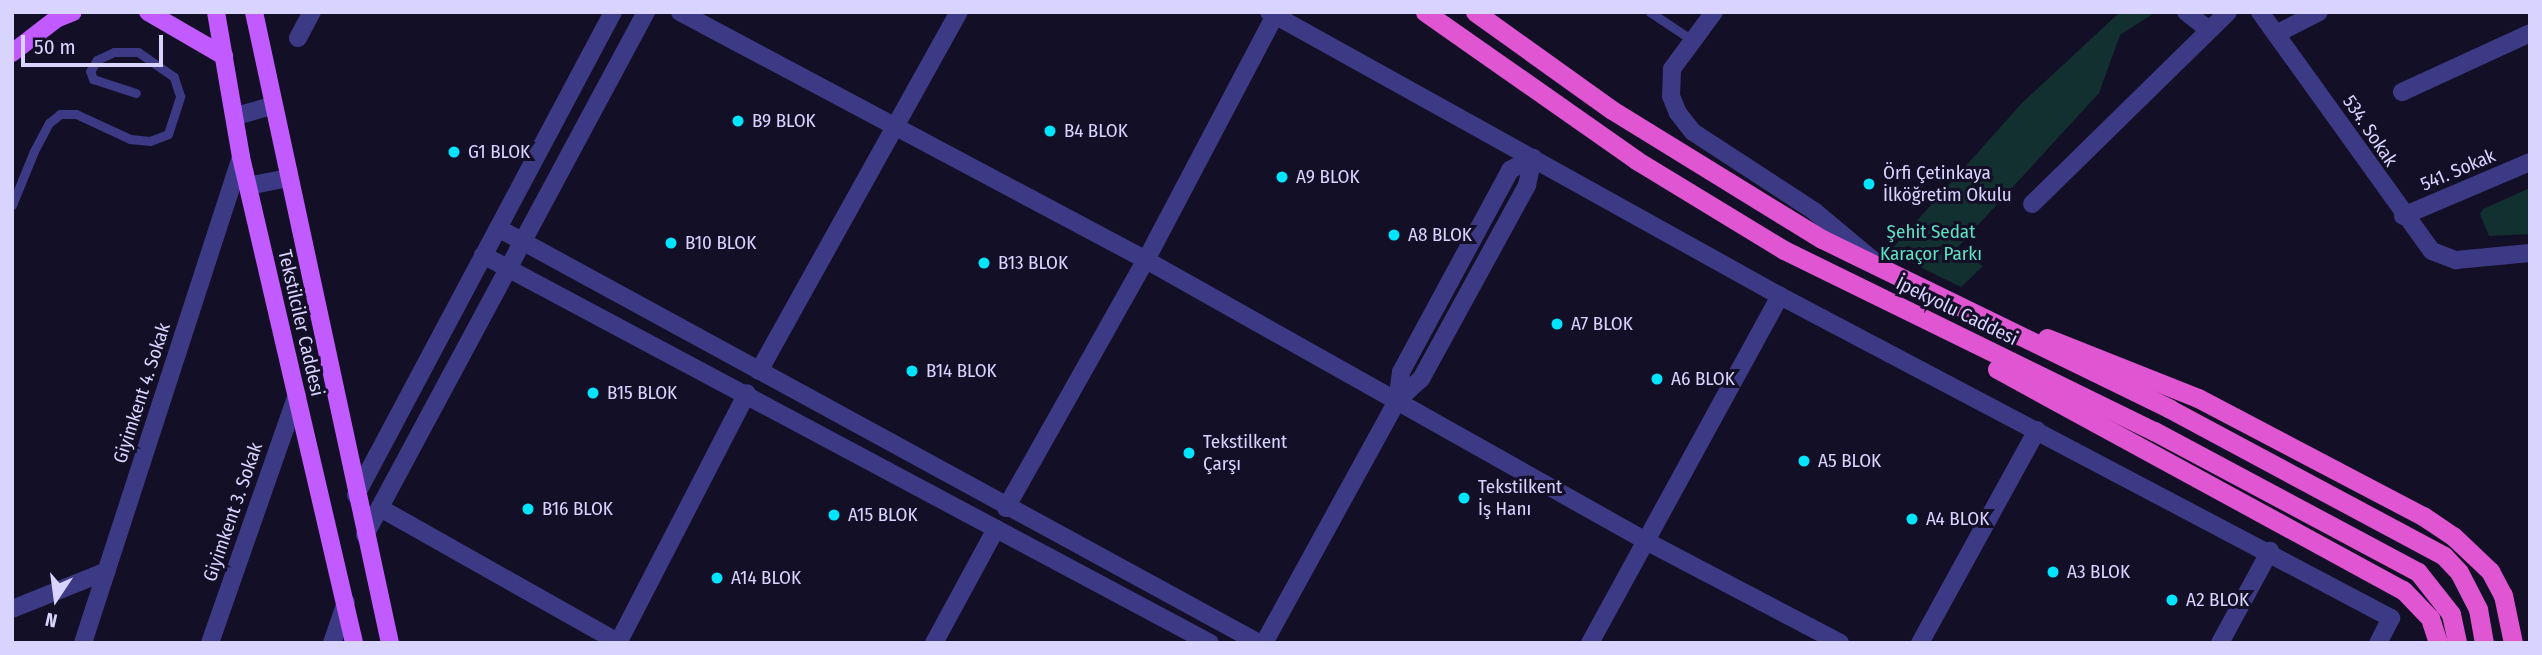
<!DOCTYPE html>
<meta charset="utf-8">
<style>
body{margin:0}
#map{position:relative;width:2542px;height:655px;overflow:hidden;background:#130f26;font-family:"Fira Sans Condensed",sans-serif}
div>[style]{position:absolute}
.green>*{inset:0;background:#12302f}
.service>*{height:9px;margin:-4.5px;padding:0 4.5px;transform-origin:4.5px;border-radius:4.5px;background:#3d3a85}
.minor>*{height:18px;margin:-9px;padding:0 9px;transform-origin:9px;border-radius:9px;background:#3d3a85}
.tertiary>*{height:18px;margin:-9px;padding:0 9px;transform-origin:9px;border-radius:9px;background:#3d3a85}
.primary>*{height:18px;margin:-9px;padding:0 9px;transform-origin:9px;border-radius:9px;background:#c25bff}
.trunk>*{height:19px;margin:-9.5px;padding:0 9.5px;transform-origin:9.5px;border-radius:9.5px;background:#e055d1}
.dots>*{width:19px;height:19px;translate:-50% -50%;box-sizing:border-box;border:4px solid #130f26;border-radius:50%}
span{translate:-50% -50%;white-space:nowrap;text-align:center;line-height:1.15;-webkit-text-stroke:6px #130f26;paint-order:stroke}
.poi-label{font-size:19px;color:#d9d4ff}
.left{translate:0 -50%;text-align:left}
.street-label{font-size:19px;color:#d9d4ff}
.park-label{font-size:19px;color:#5fe0c0}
.frame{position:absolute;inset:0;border:14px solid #d9d4ff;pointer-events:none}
.north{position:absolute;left:21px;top:564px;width:70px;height:70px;-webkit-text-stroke:5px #130f26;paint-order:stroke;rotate:193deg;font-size:19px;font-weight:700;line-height:28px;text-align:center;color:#d9d4ff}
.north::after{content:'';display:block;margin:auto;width:24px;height:32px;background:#d9d4ff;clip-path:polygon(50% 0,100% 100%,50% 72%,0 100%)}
.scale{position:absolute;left:21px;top:35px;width:142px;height:32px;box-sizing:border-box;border:4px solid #d9d4ff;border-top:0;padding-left:9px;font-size:21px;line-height:24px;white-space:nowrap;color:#d9d4ff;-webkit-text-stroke:5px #130f26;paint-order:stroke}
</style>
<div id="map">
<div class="green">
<i style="clip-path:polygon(2120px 12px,2156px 12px,2120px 35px,2099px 93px,1956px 249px,1983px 266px,1961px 287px,1889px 252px,2022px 103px)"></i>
<i style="clip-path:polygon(2530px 188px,2530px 234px,2489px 236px,2480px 214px,2483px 209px)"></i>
</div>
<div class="service">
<i style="left:1650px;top:12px;width:50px;rotate:33.7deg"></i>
<i style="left:12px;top:205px;width:58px;rotate:-67.8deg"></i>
<i style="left:34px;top:151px;width:32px;rotate:-62deg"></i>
<i style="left:49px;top:123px;width:14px;rotate:-39deg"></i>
<i style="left:60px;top:114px;width:16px"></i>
<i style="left:76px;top:114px;width:60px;rotate:24.8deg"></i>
<i style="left:130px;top:139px;width:20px;rotate:6deg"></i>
<i style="left:150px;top:141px;width:19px;rotate:-21deg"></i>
<i style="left:168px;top:134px;width:40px;rotate:-72deg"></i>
<i style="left:180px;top:96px;width:20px;rotate:-108deg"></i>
<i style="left:174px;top:77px;width:44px;rotate:-145.2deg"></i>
<i style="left:138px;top:52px;width:24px;rotate:180deg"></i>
<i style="left:114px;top:52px;width:19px;rotate:155deg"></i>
<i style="left:97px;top:60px;width:13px;rotate:122deg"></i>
<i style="left:90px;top:71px;width:9px;rotate:69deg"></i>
<i style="left:93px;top:79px;width:45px;rotate:18deg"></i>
</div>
<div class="minor">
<i style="left:680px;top:12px;width:528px;rotate:28.02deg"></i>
<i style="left:1146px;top:260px;width:574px;rotate:29.34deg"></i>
<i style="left:1646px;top:541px;width:219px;rotate:27.7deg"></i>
<i style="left:1269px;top:12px;width:585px;rotate:29.06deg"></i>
<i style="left:1780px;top:296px;width:691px;rotate:27.79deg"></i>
<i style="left:2391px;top:618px;width:28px;rotate:117deg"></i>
<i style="left:1714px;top:12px;width:71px;rotate:126.4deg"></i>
<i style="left:1672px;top:69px;width:27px;rotate:92deg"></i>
<i style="left:1671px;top:96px;width:18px;rotate:68deg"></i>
<i style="left:1678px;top:113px;width:24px;rotate:52deg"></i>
<i style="left:1693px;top:132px;width:145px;rotate:33.1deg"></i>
<i style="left:1814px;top:211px;width:86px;rotate:39.8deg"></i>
<i style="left:2186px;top:12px;width:29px;rotate:38deg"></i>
<i style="left:2260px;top:12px;width:294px;rotate:54.3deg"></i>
<i style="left:2432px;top:251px;width:26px;rotate:21deg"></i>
<i style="left:2456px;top:260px;width:74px;rotate:-5.4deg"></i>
<i style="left:2276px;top:34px;width:48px;rotate:-27.1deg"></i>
<i style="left:298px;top:38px;width:30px;rotate:-62deg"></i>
<i style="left:2402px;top:92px;width:141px;rotate:-24.7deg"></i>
<i style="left:236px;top:116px;width:36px;rotate:-16deg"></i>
<i style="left:248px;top:186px;width:41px;rotate:-11.3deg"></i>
<i style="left:2032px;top:204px;width:274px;rotate:-44.4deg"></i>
<i style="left:2403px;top:216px;width:138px;rotate:-23deg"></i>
<i style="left:759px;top:371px;width:411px;rotate:-60.9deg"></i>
<i style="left:380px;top:508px;width:275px;rotate:29.4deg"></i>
<i style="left:1006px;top:508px;width:285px;rotate:-60.6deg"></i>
<i style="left:1146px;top:260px;width:277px;rotate:-62.2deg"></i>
<i style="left:12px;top:609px;width:102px;rotate:-21.8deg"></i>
<i style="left:83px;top:643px;width:511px;rotate:-71.99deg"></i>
<i style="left:210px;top:643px;width:263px;rotate:-70.7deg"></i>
<i style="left:332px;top:643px;width:43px;rotate:-71.1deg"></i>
<i style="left:618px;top:643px;width:281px;rotate:-62.7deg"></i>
<i style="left:934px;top:643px;width:130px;rotate:-61.5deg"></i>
<i style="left:1590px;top:643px;width:396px;rotate:-61.3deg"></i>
<i style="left:1920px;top:643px;width:243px;rotate:-61.2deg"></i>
<i style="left:2220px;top:643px;width:105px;rotate:-61.5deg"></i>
</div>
<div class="tertiary">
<i style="left:498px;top:228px;width:867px;rotate:28.61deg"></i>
<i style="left:483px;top:255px;width:824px;rotate:28.09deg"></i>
<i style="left:1397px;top:401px;width:29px;rotate:-82deg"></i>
<i style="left:1401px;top:372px;width:230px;rotate:-61.6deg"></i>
<i style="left:1510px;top:170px;width:26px;rotate:-28deg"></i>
<i style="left:356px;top:495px;width:547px;rotate:-61.98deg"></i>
<i style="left:365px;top:535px;width:594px;rotate:-61.75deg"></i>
<i style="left:1264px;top:643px;width:276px;rotate:-61.2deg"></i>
<i style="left:1397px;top:401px;width:33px;rotate:-43deg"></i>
<i style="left:1421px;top:379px;width:221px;rotate:-61.3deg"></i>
<i style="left:1527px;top:185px;width:28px;rotate:-77deg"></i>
</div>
<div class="primary">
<i style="left:148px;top:12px;width:88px;rotate:30.1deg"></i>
<i style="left:216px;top:12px;width:147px;rotate:80.2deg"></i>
<i style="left:241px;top:157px;width:499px;rotate:76.9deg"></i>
<i style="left:254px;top:12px;width:645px;rotate:77.84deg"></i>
<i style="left:12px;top:53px;width:56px;rotate:-37.7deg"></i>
<i style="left:56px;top:19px;width:18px;rotate:-22deg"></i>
</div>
<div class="trunk">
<i style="left:1425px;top:12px;width:258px;rotate:35deg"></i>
<i style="left:1636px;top:160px;width:173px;rotate:31.3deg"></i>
<i style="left:1784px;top:250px;width:412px;rotate:26.1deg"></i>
<i style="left:2154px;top:431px;width:299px;rotate:28.1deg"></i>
<i style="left:2418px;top:572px;width:53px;rotate:51.8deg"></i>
<i style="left:2451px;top:614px;width:30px;rotate:78deg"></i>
<i style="left:1475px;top:12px;width:168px;rotate:35.6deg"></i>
<i style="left:1612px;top:110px;width:246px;rotate:31.6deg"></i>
<i style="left:1822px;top:239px;width:387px;rotate:26deg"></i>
<i style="left:2170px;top:409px;width:311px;rotate:28.2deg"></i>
<i style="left:2444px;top:556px;width:22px;rotate:47deg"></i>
<i style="left:2459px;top:572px;width:42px;rotate:62.8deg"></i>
<i style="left:2478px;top:609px;width:35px;rotate:80deg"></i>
<i style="left:2047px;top:338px;width:162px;rotate:21.7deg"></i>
<i style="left:2198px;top:398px;width:254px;rotate:27.7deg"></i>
<i style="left:2423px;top:516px;width:36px;rotate:34deg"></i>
<i style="left:2453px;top:536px;width:51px;rotate:43.4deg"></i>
<i style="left:2490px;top:571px;width:27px;rotate:62deg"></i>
<i style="left:2503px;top:595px;width:49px;rotate:78.2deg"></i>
<i style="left:1997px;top:369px;width:462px;rotate:28.6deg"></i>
<i style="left:2403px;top:590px;width:39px;rotate:46deg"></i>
<i style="left:2430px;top:618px;width:26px;rotate:72deg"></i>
</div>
<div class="dots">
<i style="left:738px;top:121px;background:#00e5ff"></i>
<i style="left:1050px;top:131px;background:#00e5ff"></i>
<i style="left:454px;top:152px;background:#00e5ff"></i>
<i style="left:1282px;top:177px;background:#00e5ff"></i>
<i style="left:1869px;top:184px;background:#00e5ff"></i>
<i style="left:1394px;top:235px;background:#00e5ff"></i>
<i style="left:671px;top:243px;background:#00e5ff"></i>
<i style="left:984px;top:263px;background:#00e5ff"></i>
<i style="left:1557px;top:324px;background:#00e5ff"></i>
<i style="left:912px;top:371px;background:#00e5ff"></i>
<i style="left:1657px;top:379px;background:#00e5ff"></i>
<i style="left:593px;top:393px;background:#00e5ff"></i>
<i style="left:1189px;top:453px;background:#00e5ff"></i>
<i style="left:1804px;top:461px;background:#00e5ff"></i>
<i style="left:1464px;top:498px;background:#00e5ff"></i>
<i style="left:528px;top:509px;background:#00e5ff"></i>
<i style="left:834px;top:515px;background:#00e5ff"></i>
<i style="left:1912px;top:519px;background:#00e5ff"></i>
<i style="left:2053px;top:572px;background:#00e5ff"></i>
<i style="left:717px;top:578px;background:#00e5ff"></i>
<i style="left:2172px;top:600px;background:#00e5ff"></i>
</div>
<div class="poi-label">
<span class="left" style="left:752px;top:121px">B9 BLOK</span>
<span class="left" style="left:1064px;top:131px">B4 BLOK</span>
<span class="left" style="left:468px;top:152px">G1 BLOK</span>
<span class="left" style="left:1883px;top:184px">Örfi Çetinkaya<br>İlköğretim Okulu</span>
<span class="left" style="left:1296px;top:177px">A9 BLOK</span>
<span class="left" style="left:1408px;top:235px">A8 BLOK</span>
<span class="left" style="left:685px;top:243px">B10 BLOK</span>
<span class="left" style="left:998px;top:263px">B13 BLOK</span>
<span class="left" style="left:1571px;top:324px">A7 BLOK</span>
<span class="left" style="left:926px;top:371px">B14 BLOK</span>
<span class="left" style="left:1671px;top:379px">A6 BLOK</span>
<span class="left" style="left:607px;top:393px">B15 BLOK</span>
<span class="left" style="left:1203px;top:453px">Tekstilkent<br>Çarşı</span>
<span class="left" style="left:1818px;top:461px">A5 BLOK</span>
<span class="left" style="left:1478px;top:498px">Tekstilkent<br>İş Hanı</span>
<span class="left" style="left:542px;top:509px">B16 BLOK</span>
<span class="left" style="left:848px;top:515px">A15 BLOK</span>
<span class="left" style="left:1926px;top:519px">A4 BLOK</span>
<span class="left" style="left:2067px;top:572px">A3 BLOK</span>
<span class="left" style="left:731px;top:578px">A14 BLOK</span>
<span class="left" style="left:2186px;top:600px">A2 BLOK</span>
</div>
<div class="street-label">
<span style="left:2370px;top:131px;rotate:56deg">534. Sokak</span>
<span style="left:2458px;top:170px;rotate:-23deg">541. Sokak</span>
<span style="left:1957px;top:311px;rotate:26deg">İpekyolu Caddesi</span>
<span style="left:301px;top:323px;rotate:77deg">Tekstilciler Caddesi</span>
<span style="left:142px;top:393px;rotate:-72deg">Giyimkent 4. Sokak</span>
<span style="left:233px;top:512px;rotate:-71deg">Giyimkent 3. Sokak</span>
</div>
<div class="park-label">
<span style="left:1931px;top:243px">Şehit Sedat<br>Karaçor Parkı</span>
</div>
<div class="frame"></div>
<div class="north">N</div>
<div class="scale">50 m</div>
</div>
